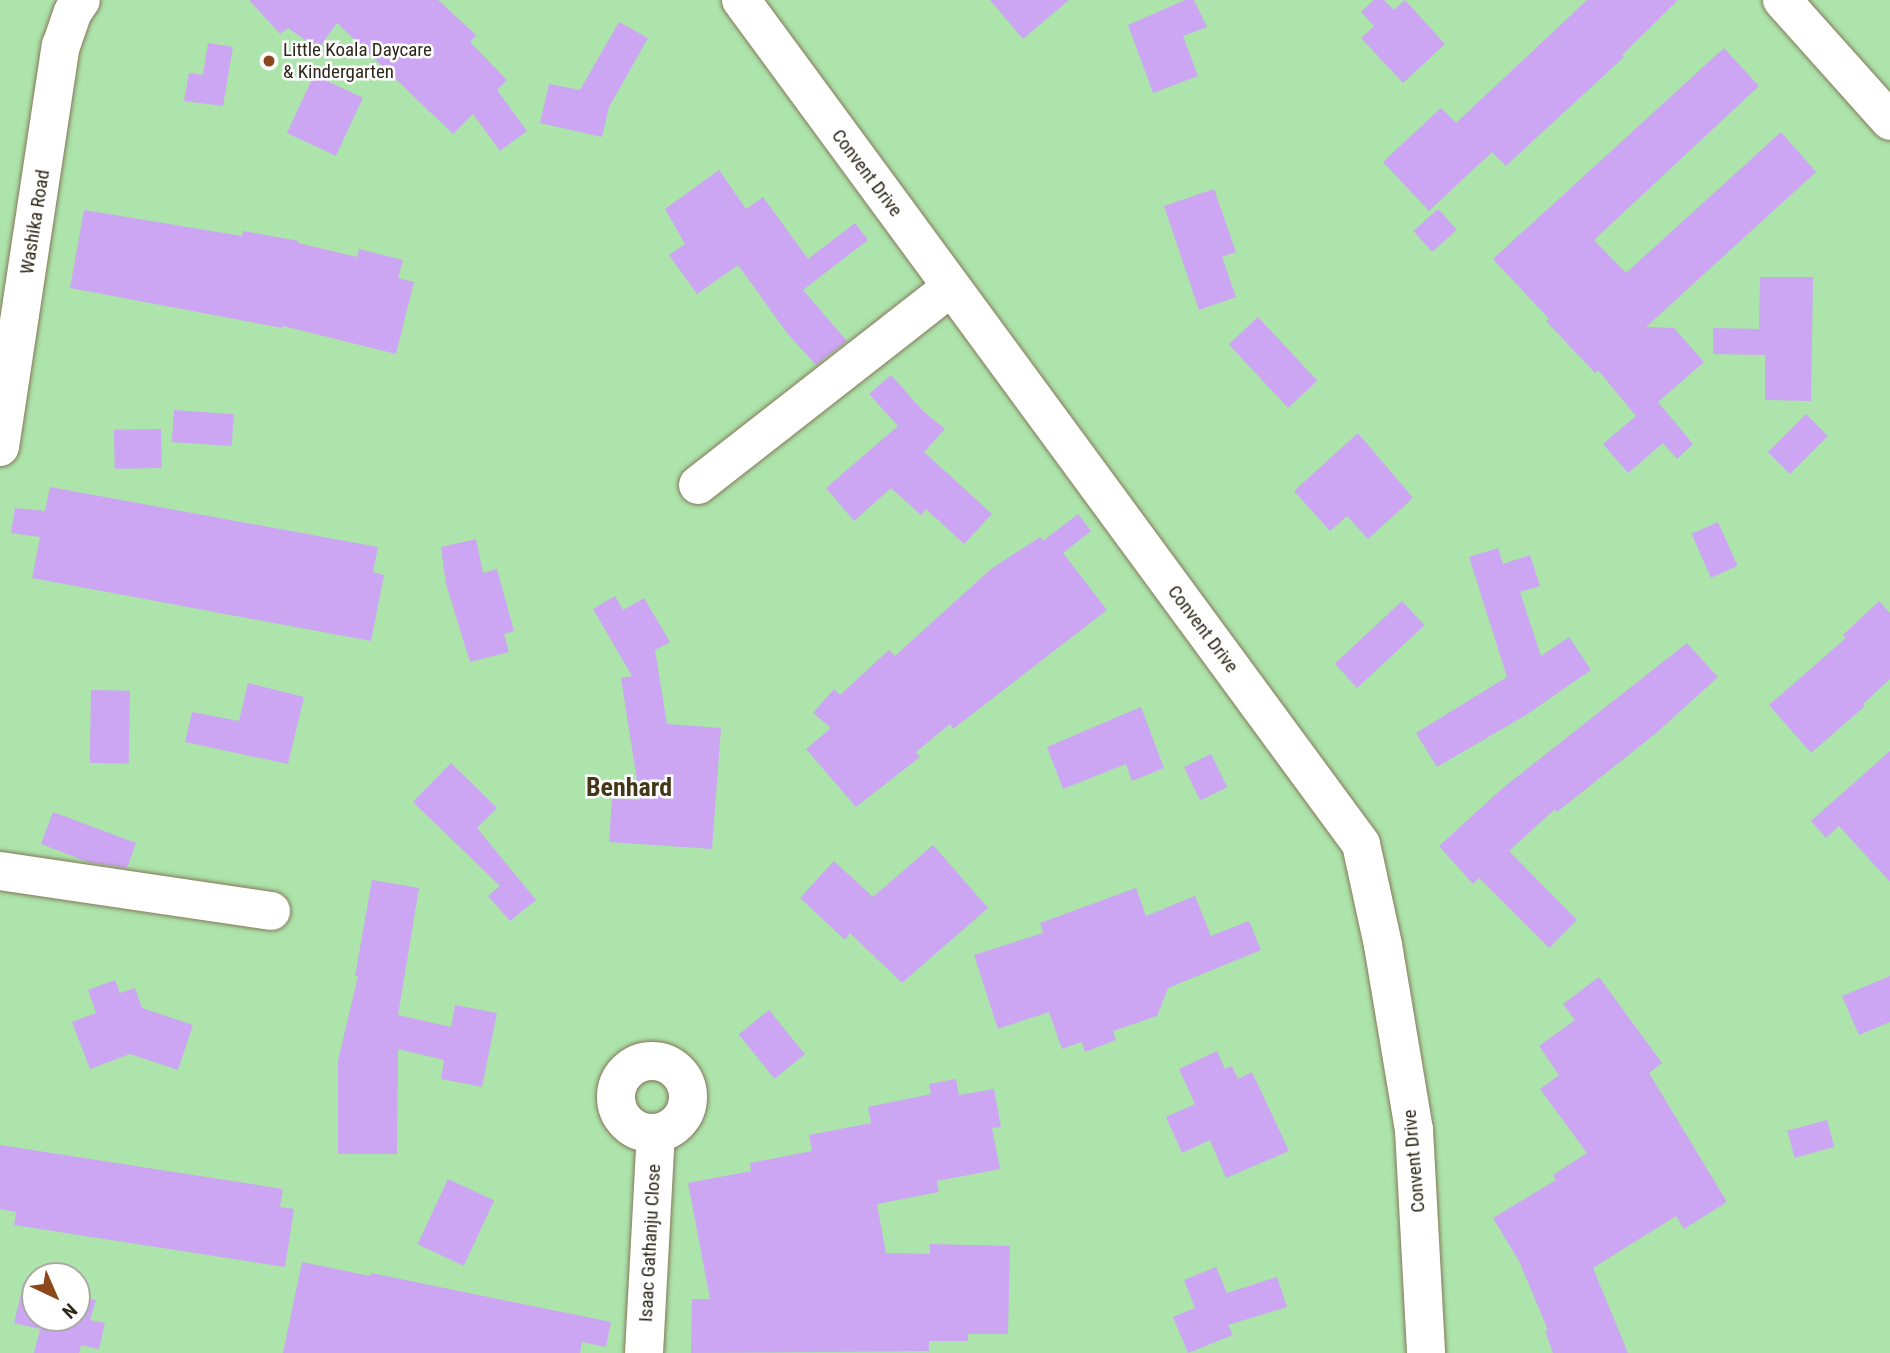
<!DOCTYPE html>
<style>
body{margin:0}
#map{position:relative;width:1890px;height:1353px;overflow:hidden;background:#f4e3c1;font-family:"Roboto Condensed",sans-serif}
div>[style]{position:absolute}
.green>*{inset:0;background:#ace4ac}
.building>*{inset:0;background:#cca6f2;transform-origin:0 0}
.roads{filter:drop-shadow(0 0 2px #867759) drop-shadow(0 0 2px #867759)}
.minor>*{height:38px;margin:-19px;padding:0 19px;transform-origin:19px;border-radius:19px;background:#fff}
.minor>.ring{margin:-19px;padding:0;box-sizing:content-box;background:none;border:38px solid #fff;border-radius:50%}
.dots>*{width:19px;height:19px;translate:-50% -50%;box-sizing:border-box;border:4px solid #fff;border-radius:50%}
span{translate:-50% -50%;white-space:nowrap;text-align:center;line-height:1.15;-webkit-text-stroke:5px #fff;paint-order:stroke}
.poi-label{font-size:19px;color:#2e281b}
.left{translate:0 -50%;text-align:left}
.street-label{font-size:19px;color:#2e281b}
.district-label{font-size:26px;color:#443619;font-weight:700}
.north{position:absolute;left:21px;top:1262px;width:70px;height:70px;box-sizing:border-box;background:#fff;border:2px solid #aba9a4;border-radius:50%;rotate:136deg;font-size:19px;font-weight:700;line-height:28px;text-align:center;color:#2e281b}
.north::after{content:'';display:block;margin:auto;width:24px;height:32px;background:#8c481a;clip-path:polygon(50% 0,100% 100%,50% 72%,0 100%)}
</style>
<div id="map">
<div class="green">
<i style="clip-path:polygon(evenodd,0 0,1890px 0,1890px 1353px,0 1353px,0 0,35px 1276px,77px 1276px,77px 1318px,35px 1318px,35px 1276px)"></i>
</div>
<div class="building">
<i style="clip-path:polygon(249px 0,438px 0,476px 35px,470px 42px,507px 80px,497px 90px,527px 131px,500px 151px,473px 114px,453px 134px,337px 23px,318px 49px,288px 28px,280px 34px)"></i>
<i style="clip-path:polygon(990px 0,1069px 0,1023px 39px)"></i>
<i style="clip-path:polygon(1185px 0,1194px 0,1207px 27px,1183px 36px,1198px 76px,1153px 93px,1128px 25px)"></i>
<i style="clip-path:polygon(1374px 0,1384px 0,1394px 10px,1405px 0,1445px 44px,1403px 83px,1361px 38px,1374px 26px,1361px 12px)"></i>
<i style="clip-path:polygon(1587px 0,1678px 0,1622px 55px,1624px 57px,1506px 166px,1492px 152px,1429px 211px,1383px 162px,1441px 108px,1456px 123px)"></i>
<i style="clip-path:polygon(619px 22px,648px 38px,609px 107px,602px 137px,540px 123px,549px 84px,580px 90px)"></i>
<i style="clip-path:polygon(208px 43px,233px 47px,223px 106px,184px 101px,189px 73px,203px 75px)"></i>
<i style="clip-path:polygon(1724px 48px,1759px 86px,1594px 240px,1626px 273px,1781px 132px,1816px 172px,1646px 327px,1674px 328px,1704px 362px,1658px 402px,1693px 444px,1677px 459px,1663px 443px,1628px 473px,1603px 444px,1636px 416px,1598px 370px,1595px 373px,1546px 321px,1549px 319px,1493px 259px)"></i>
<i style="left:314px;top:75px;width:54px;height:64px;rotate:25deg"></i>
<i style="clip-path:polygon(719px 170px,746px 209px,763px 197px,808px 259px,855px 223px,868px 240px,803px 290px,847px 341px,816px 365px,787px 333px,738px 265px,697px 294px,669px 255px,685px 244px,665px 209px)"></i>
<i style="clip-path:polygon(1214px 189px,1236px 252px,1222px 257px,1236px 297px,1199px 310px,1164px 206px)"></i>
<i style="left:1438px;top:209px;width:28px;height:33px;rotate:48deg"></i>
<i style="clip-path:polygon(84px 210px,242px 236px,243px 231px,299px 241px,298px 243px,357px 257px,359px 249px,403px 260px,398px 278px,414px 282px,396px 354px,283px 326px,282px 328px,70px 288px)"></i>
<i style="clip-path:polygon(1760px 277px,1813px 277px,1811px 401px,1765px 400px,1765px 355px,1713px 354px,1713px 328px,1759px 329px)"></i>
<i style="left:1258px;top:317px;width:87px;height:40px;rotate:47deg"></i>
<i style="clip-path:polygon(891px 375px,923px 411px,945px 429px,924px 452px,992px 514px,964px 544px,926px 509px,921px 515px,891px 488px,854px 521px,826px 488px,898px 426px,869px 394px)"></i>
<i style="left:174px;top:410px;width:60px;height:32px;rotate:4deg"></i>
<i style="left:1806px;top:414px;width:31px;height:54px;rotate:45deg"></i>
<i style="left:161px;top:429px;width:39px;height:47px;rotate:89deg"></i>
<i style="clip-path:polygon(1358px 433px,1413px 498px,1368px 539px,1347px 516px,1330px 531px,1294px 491px)"></i>
<i style="clip-path:polygon(50px 487px,378px 547px,373px 572px,384px 575px,371px 641px,32px 578px,40px 537px,11px 533px,15px 508px,45px 511px)"></i>
<i style="clip-path:polygon(1078px 514px,1091px 531px,1063px 553px,1107px 610px,953px 729px,950px 724px,916px 752px,920px 757px,856px 807px,806px 749px,831px 728px,813px 713px,834px 689px,840px 695px,889px 650px,895px 656px,991px 569px,1040px 537px,1043px 541px)"></i>
<i style="left:1718px;top:522px;width:48px;height:29px;rotate:66deg"></i>
<i style="clip-path:polygon(476px 539px,483px 573px,497px 569px,514px 631px,504px 634px,509px 652px,470px 662px,446px 584px,441px 547px)"></i>
<i style="clip-path:polygon(1498px 548px,1503px 564px,1530px 555px,1540px 586px,1520px 592px,1541px 656px,1569px 637px,1591px 670px,1526px 715px,1437px 767px,1416px 733px,1507px 677px,1469px 557px)"></i>
<i style="clip-path:polygon(615px 596px,623px 610px,644px 598px,670px 642px,655px 650px,667px 724px,721px 728px,712px 849px,609px 842px,612px 798px,640px 800px,621px 678px,632px 676px,593px 609px)"></i>
<i style="left:1402px;top:601px;width:33px;height:92px;rotate:47deg"></i>
<i style="clip-path:polygon(1879px 601px,1890px 613px,1890px 679px,1863px 704px,1865px 706px,1811px 753px,1769px 705px,1846px 638px,1843px 635px)"></i>
<i style="clip-path:polygon(1687px 643px,1718px 677px,1655px 734px,1557px 812px,1555px 809px,1509px 851px,1577px 920px,1549px 948px,1479px 878px,1473px 884px,1439px 846px,1504px 787px)"></i>
<i style="clip-path:polygon(248px 683px,304px 697px,288px 764px,185px 742px,192px 712px,239px 721px)"></i>
<i style="left:91px;top:690px;width:39px;height:73px;rotate:1deg"></i>
<i style="clip-path:polygon(1141px 707px,1164px 768px,1132px 781px,1126px 764px,1063px 789px,1047px 747px)"></i>
<i style="clip-path:polygon(1890px 751px,1890px 882px,1839px 826px,1826px 838px,1811px 821px)"></i>
<i style="left:1211px;top:754px;width:37px;height:30px;rotate:64deg"></i>
<i style="clip-path:polygon(451px 763px,497px 808px,477px 828px,536px 900px,510px 921px,488px 896px,500px 886px,413px 802px)"></i>
<i style="clip-path:polygon(53px 812px,136px 843px,127px 868px,88px 862px,41px 844px)"></i>
<i style="clip-path:polygon(933px 845px,988px 908px,902px 983px,850px 933px,845px 940px,800px 898px,834px 861px,873px 897px)"></i>
<i style="clip-path:polygon(372px 880px,419px 888px,398px 1015px,451px 1027px,455px 1005px,497px 1013px,482px 1087px,441px 1079px,444px 1060px,398px 1049px,397px 1154px,338px 1154px,338px 1061px,358px 976px,355px 976px)"></i>
<i style="clip-path:polygon(1136px 888px,1146px 916px,1195px 896px,1211px 936px,1249px 921px,1261px 950px,1168px 988px,1157px 1016px,1113px 1031px,1116px 1040px,1085px 1052px,1082px 1042px,1062px 1049px,1049px 1012px,998px 1029px,974px 955px,1043px 933px,1040px 923px)"></i>
<i style="clip-path:polygon(1890px 976px,1890px 1022px,1859px 1035px,1842px 996px)"></i>
<i style="clip-path:polygon(1599px 977px,1662px 1063px,1649px 1073px,1727px 1202px,1684px 1229px,1676px 1216px,1593px 1268px,1628px 1353px,1553px 1353px,1545px 1331px,1548px 1330px,1519px 1261px,1493px 1218px,1556px 1180px,1553px 1175px,1587px 1153px,1540px 1089px,1559px 1075px,1539px 1046px,1575px 1020px,1563px 1004px)"></i>
<i style="clip-path:polygon(115px 980px,120px 993px,135px 988px,142px 1008px,193px 1025px,178px 1070px,130px 1054px,90px 1069px,72px 1022px,96px 1013px,88px 990px)"></i>
<i style="left:769px;top:1010px;width:57px;height:39px;rotate:51deg"></i>
<i style="clip-path:polygon(1217px 1051px,1225px 1069px,1232px 1066px,1238px 1079px,1252px 1072px,1289px 1151px,1226px 1178px,1210px 1140px,1182px 1153px,1166px 1117px,1195px 1104px,1179px 1069px)"></i>
<i style="clip-path:polygon(956px 1079px,959px 1095px,994px 1089px,1001px 1127px,992px 1128px,1000px 1169px,937px 1181px,939px 1192px,877px 1204px,886px 1253px,930px 1254px,930px 1244px,1010px 1246px,1008px 1334px,968px 1334px,968px 1341px,929px 1341px,929px 1351px,691px 1353px,692px 1299px,710px 1299px,688px 1183px,751px 1171px,750px 1163px,812px 1151px,809px 1135px,871px 1123px,868px 1107px,931px 1094px,929px 1084px)"></i>
<i style="left:1827px;top:1120px;width:28px;height:41px;rotate:75deg"></i>
<i style="clip-path:polygon(0 1145px,283px 1189px,280px 1207px,294px 1209px,285px 1267px,14px 1225px,16px 1212px,0 1209px)"></i>
<i style="left:448px;top:1179px;width:51px;height:72px;rotate:25deg"></i>
<i style="clip-path:polygon(302px 1262px,370px 1276px,371px 1273px,611px 1322px,606px 1347px,582px 1342px,580px 1353px,283px 1353px)"></i>
<i style="clip-path:polygon(1216px 1267px,1227px 1293px,1277px 1277px,1287px 1307px,1228px 1325px,1233px 1335px,1188px 1353px,1173px 1317px,1195px 1308px,1184px 1280px)"></i>
<i style="clip-path:polygon(24px 1282px,35px 1285px,35px 1318px,77px 1318px,77px 1295px,96px 1300px,90px 1320px,105px 1323px,99px 1349px,81px 1345px,79px 1353px,34px 1353px,40px 1329px,14px 1323px)"></i>
</div>
<div class="roads">
<div class="minor">
<i style="left:741px;top:0;width:1047px;rotate:53.7deg"></i>
<i style="left:1361px;top:844px;width:103px;rotate:77.7deg"></i>
<i style="left:1383px;top:945px;width:188px;rotate:80.5deg"></i>
<i style="left:1414px;top:1130px;width:223px;rotate:86.9deg"></i>
<i style="left:1782px;top:0;width:162px;rotate:48.2deg"></i>
<i style="left:0;top:447px;width:406px;rotate:-81.4deg"></i>
<i style="left:61px;top:46px;width:36px;rotate:-71deg"></i>
<i style="left:73px;top:12px;width:14px;rotate:-56deg"></i>
<i style="left:698px;top:485px;width:321px;rotate:-38deg"></i>
<i style="left:0;top:871px;width:274px;rotate:8.4deg"></i>
<i class="ring" style="left:616px;top:1061px;width:34px;height:34px"></i>
<i style="left:644px;top:1353px;width:220px;rotate:-86.9deg"></i>
</div>
</div>
<div class="dots">
<i style="left:269px;top:61px;background:#8c481a"></i>
</div>
<div class="poi-label">
<span class="left" style="left:283px;top:61px">Little Koala Daycare<br>&amp; Kindergarten</span>
</div>
<div class="street-label">
<span style="left:867px;top:173px;rotate:53deg">Convent Drive</span>
<span style="left:35px;top:222px;rotate:-81deg">Washika Road</span>
<span style="left:1203px;top:629px;rotate:53deg">Convent Drive</span>
<span style="left:1414px;top:1161px;rotate:-95deg">Convent Drive</span>
<span style="left:650px;top:1243px;rotate:-87deg">Isaac Gathanju Close</span>
</div>
<div class="district-label">
<span style="left:629px;top:788px">Benhard</span>
</div>
<div class="north">N</div>
</div>
